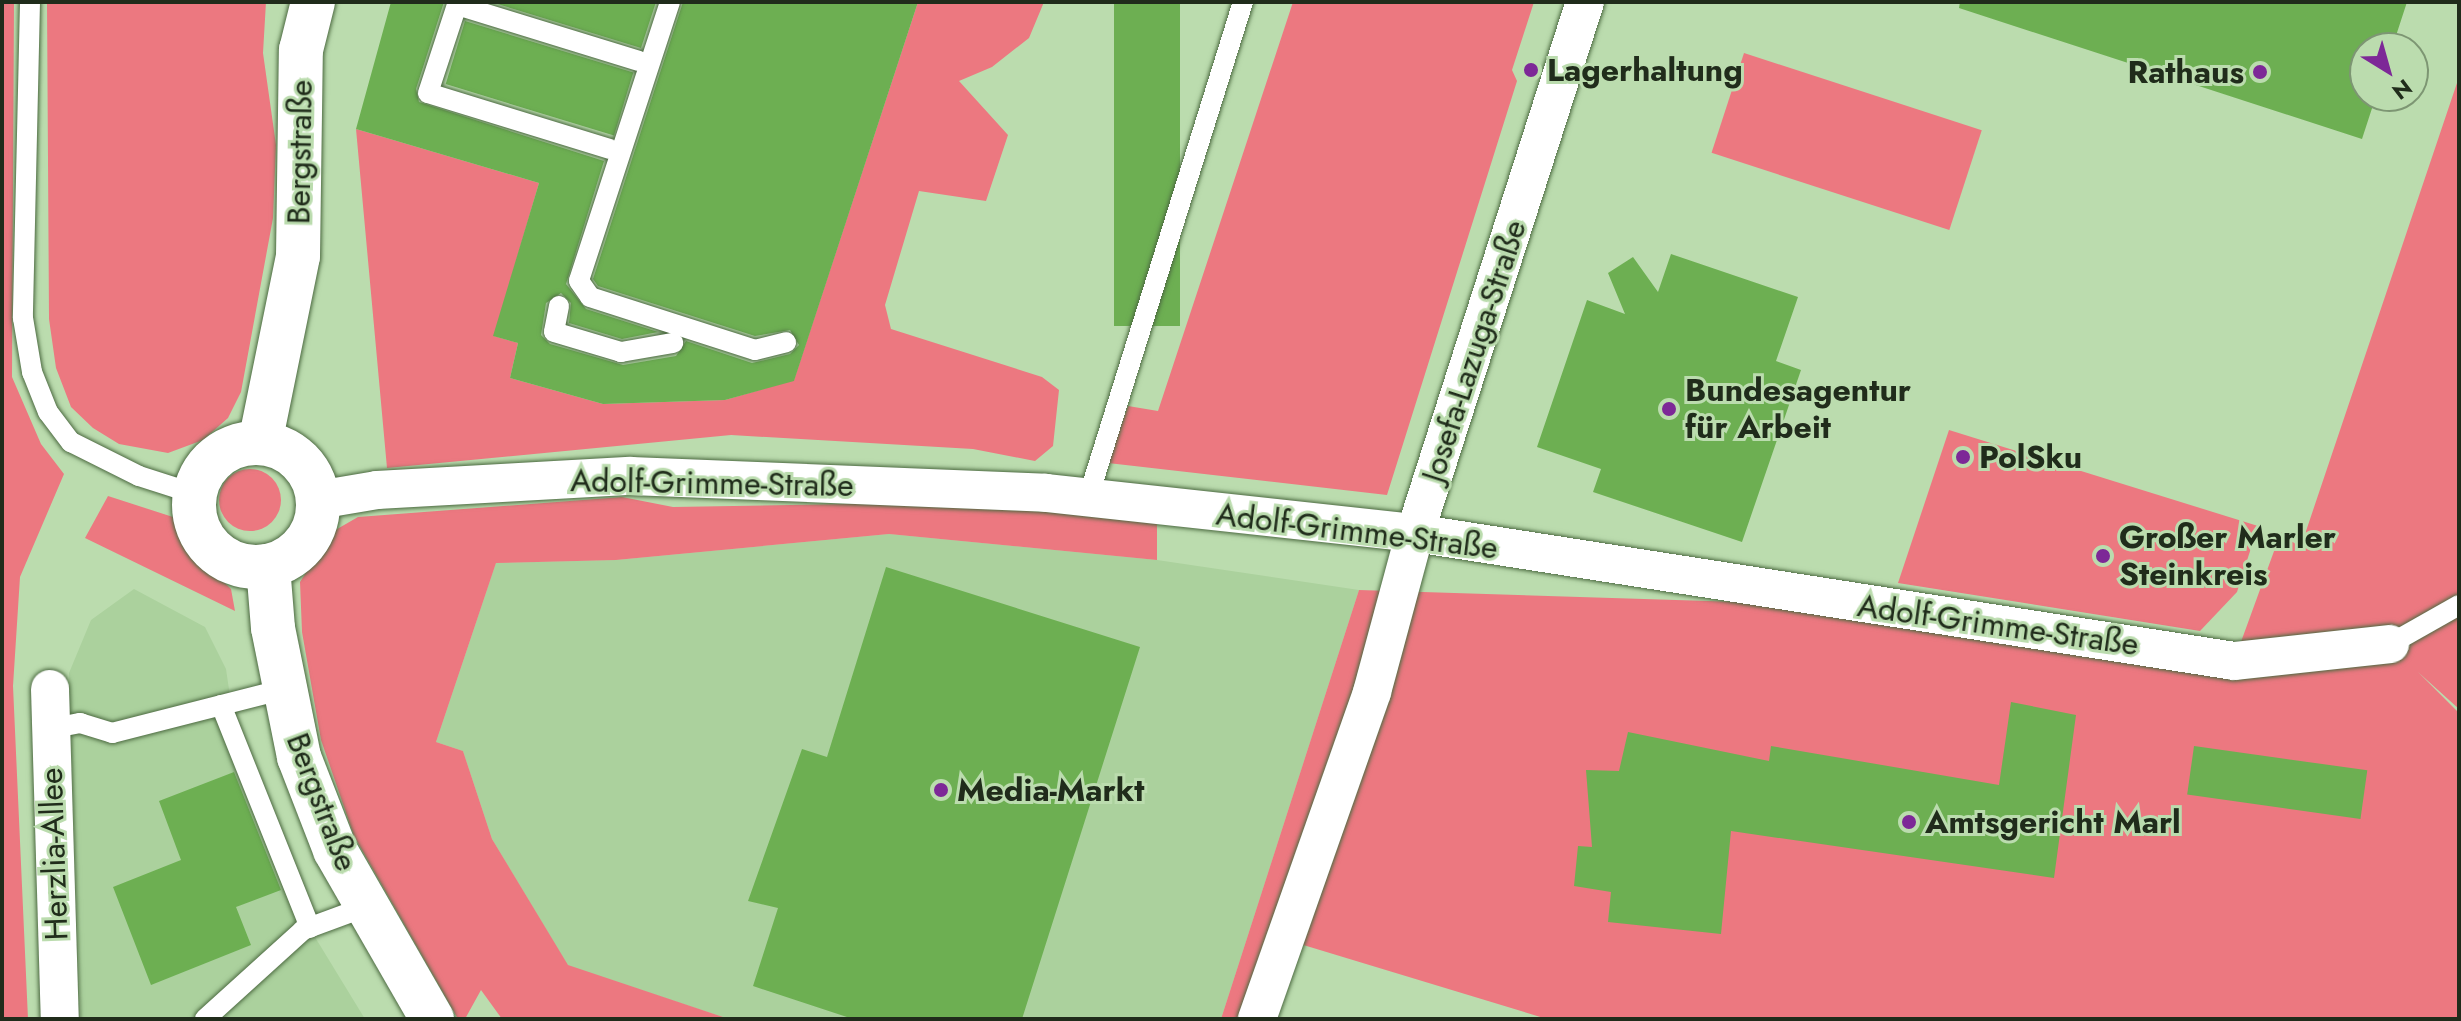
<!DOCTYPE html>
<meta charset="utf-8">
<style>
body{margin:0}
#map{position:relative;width:2461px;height:1021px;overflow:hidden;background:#bbdcae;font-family:Jost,sans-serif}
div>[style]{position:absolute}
.built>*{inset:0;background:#abd19d}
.green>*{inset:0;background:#ec7880;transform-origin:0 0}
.round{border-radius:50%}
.building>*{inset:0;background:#6daf52;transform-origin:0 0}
.roads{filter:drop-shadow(0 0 2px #4c6a41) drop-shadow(0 0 2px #4c6a41)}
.lane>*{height:20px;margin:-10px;padding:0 10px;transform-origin:10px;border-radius:10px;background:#fff}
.street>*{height:38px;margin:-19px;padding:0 19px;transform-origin:19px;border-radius:19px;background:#fff}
.secondary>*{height:44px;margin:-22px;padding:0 22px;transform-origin:22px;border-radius:22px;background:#fff}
.secondary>.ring{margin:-22px;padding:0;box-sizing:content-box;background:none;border:44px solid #fff;border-radius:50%}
.dots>*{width:22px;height:22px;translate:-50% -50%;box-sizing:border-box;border:4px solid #bbdcae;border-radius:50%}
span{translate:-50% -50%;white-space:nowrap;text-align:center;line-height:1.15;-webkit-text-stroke:6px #bbdcae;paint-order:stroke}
.poi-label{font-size:32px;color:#202c1b;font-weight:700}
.left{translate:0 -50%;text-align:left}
.right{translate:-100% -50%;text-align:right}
.street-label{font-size:32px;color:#202c1b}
.frame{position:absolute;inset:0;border:4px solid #202c1b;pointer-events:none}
.north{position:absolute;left:2349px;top:32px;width:80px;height:80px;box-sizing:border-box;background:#bbdcae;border:2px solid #7d9673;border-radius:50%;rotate:143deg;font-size:22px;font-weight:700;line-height:32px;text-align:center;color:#202c1b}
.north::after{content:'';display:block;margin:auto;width:28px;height:36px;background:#7d2897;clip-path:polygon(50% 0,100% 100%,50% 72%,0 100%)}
</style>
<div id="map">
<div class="built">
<i style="clip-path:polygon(889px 534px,1157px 560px,1359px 590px,1221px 1019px,729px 1019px,568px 966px,492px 839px,463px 751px,436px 742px,496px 563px,616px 560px)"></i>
<i style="clip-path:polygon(134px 589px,205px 627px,226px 669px,238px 751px,296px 906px,365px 1019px,81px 1019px,69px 673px,91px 620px)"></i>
</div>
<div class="green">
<i style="clip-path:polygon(2px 2px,14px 2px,12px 377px,41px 444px,64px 474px,20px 577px,13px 686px,28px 1019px,2px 1019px)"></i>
<i style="clip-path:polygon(47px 2px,266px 2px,263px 53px,276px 145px,273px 218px,241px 392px,228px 418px,203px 440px,168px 453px,119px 444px,93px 428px,71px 407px,56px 368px,49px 319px)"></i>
<i style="clip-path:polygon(918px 2px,1044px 2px,1029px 38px,992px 67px,959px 81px,1008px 135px,986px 201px,919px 191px,885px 305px,891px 329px,1042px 377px,1059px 390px,1053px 446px,1035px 461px,973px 449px,731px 435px,387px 468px,356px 129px,539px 183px,494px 336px,518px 343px,510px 378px,603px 404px,725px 400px,794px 380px)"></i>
<i style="clip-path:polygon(1293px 2px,1534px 2px,1512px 70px,1517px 81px,1387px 495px,1108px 463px,1128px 406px,1158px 411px)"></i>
<i style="left:1744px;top:53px;width:250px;height:105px;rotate:18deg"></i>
<i style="clip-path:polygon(2459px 77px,2459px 709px,2418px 672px,2459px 713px,2459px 1019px,1547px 1019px,1277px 937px,1252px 1019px,1221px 1019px,1359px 590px,1865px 606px,2234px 661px,2281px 532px,2303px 540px)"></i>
<i style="clip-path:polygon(1949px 430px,2258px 526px,2237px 592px,2200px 631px,1898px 583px)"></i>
<i class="round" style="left:219px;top:469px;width:62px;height:62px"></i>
<i style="clip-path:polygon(108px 496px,176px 518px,189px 548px,231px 589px,235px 611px,85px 538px)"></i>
<i style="clip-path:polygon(622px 497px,673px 507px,906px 503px,1157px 519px,1157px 560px,889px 534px,616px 560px,496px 563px,436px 742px,463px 751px,492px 839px,568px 965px,729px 1019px,502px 1019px,481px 990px,465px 1019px,458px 1019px,354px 836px,321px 740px,302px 632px,300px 582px,332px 532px,358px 517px)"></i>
</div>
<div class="building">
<i style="clip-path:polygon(391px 2px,444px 2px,416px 89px,419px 102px,604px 161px,566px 284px,586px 309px,658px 332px,622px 339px,569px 323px,571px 303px,561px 293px,546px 303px,541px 335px,550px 344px,623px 365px,676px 356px,686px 341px,752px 363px,790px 354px,799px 345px,790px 330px,755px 336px,598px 286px,593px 279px,683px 2px,918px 2px,794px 381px,725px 400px,603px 404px,510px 378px,518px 343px,493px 336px,539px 183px,356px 129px)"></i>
<i style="clip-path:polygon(491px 2px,656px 2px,641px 48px)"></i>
<i style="left:1114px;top:2px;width:66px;height:324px"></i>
<i style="clip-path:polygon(1960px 2px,2407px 2px,2392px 48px,2365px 48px,2365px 96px,2376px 96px,2362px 139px,1959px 8px)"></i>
<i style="left:465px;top:21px;width:176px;height:66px;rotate:17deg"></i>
<i style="clip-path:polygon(1671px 254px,1798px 297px,1776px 361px,1801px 370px,1742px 542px,1593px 492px,1601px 469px,1537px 447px,1587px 300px,1625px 314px,1608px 273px,1633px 257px,1658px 292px)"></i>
<i style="clip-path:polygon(886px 567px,1140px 647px,1022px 1019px,853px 1019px,753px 986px,778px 908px,748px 901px,802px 749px,827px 757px)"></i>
<i style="clip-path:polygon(2011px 702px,2076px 715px,2054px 878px,1731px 831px,1721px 934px,1608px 922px,1611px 892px,1574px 886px,1578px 846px,1592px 847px,1586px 770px,1619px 771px,1628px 732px,1769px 761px,1771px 746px,1999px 785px)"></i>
<i style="left:2194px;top:746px;width:175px;height:49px;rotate:8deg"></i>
<i style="clip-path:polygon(234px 772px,281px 890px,236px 907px,251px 945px,151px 985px,113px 887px,181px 860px,159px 801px)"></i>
</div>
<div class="roads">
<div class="lane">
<i style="left:30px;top:2px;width:316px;rotate:91.3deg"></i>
<i style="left:23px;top:318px;width:55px;rotate:80.5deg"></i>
<i style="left:32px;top:372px;width:43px;rotate:68.2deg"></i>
<i style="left:48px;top:412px;width:38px;rotate:53deg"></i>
<i style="left:71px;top:442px;width:76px;rotate:26.6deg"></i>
<i style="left:139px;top:476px;width:59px;rotate:17.8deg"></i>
<i style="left:670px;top:2px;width:293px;rotate:108.1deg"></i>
<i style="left:579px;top:281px;width:19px;rotate:55deg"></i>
<i style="left:590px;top:297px;width:173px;rotate:17.8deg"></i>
<i style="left:755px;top:350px;width:32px;rotate:-14deg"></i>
<i style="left:610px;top:149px;width:190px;rotate:-162.9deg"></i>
<i style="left:428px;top:93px;width:93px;rotate:-71.8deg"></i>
<i style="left:457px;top:5px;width:190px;rotate:17.1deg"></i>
<i style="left:559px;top:306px;width:26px;rotate:101deg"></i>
<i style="left:554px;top:332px;width:70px;rotate:16.6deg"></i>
<i style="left:621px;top:352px;width:53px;rotate:-9.8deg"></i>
<i style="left:1088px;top:498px;width:520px;rotate:-72.65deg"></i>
<i style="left:2390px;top:644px;width:79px;rotate:-29.5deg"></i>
<i style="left:221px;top:705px;width:240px;rotate:68.2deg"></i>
<i style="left:49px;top:729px;width:32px;rotate:-11deg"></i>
<i style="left:80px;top:723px;width:34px;rotate:17deg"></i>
<i style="left:112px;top:733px;width:178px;rotate:-14.3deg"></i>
<i style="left:205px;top:1019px;width:132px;rotate:-42.2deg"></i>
<i style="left:303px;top:930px;width:66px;rotate:-20.4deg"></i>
</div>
<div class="street">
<i style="left:318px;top:500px;width:60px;rotate:-9.6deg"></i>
<i style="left:377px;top:490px;width:254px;rotate:-3.2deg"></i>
<i style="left:631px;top:476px;width:415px;rotate:2.3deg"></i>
<i style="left:1046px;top:493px;width:371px;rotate:6.2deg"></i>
<i style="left:1415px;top:533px;width:829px;rotate:8.88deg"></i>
<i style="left:2234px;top:661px;width:157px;rotate:-6.2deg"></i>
<i style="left:50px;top:689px;width:330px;rotate:88.3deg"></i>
<i style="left:1257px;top:1019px;width:347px;rotate:-70.6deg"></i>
<i style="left:1372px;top:692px;width:165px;rotate:-74.9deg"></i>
<i style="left:1415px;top:533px;width:558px;rotate:-72.25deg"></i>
</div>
<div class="secondary">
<i style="left:260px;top:443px;width:191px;rotate:-78.5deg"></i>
<i style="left:298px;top:256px;width:206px;rotate:-89.2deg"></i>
<i style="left:301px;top:50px;width:49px;rotate:-76deg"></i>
<i class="ring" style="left:194px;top:443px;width:80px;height:80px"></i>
<i style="left:268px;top:566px;width:62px;rotate:85.4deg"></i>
<i style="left:273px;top:628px;width:132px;rotate:78.6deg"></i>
<i style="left:299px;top:757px;width:100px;rotate:68.8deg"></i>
<i style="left:335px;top:850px;width:195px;rotate:60.1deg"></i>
</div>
</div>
<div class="dots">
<i style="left:1531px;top:70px;background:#7d2897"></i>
<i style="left:2260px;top:72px;background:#7d2897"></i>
<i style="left:1669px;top:409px;background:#7d2897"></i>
<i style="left:1963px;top:457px;background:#7d2897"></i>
<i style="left:2103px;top:556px;background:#7d2897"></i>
<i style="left:941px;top:790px;background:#7d2897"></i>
<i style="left:1909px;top:822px;background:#7d2897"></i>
</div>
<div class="poi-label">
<span class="left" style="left:1547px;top:70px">Lagerhaltung</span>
<span class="right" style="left:2244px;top:72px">Rathaus</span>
<span class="left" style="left:1685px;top:409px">Bundesagentur<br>für Arbeit</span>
<span class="left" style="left:1979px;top:457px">PolSku</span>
<span class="left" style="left:2119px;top:556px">Großer Marler<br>Steinkreis</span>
<span class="left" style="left:957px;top:790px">Media-Markt</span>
<span class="left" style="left:1925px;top:822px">Amtsgericht Marl</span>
</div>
<div class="street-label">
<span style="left:300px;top:152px;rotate:-89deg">Bergstraße</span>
<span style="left:1474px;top:351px;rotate:-72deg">Josefa-Lazuga-Straße</span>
<span style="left:712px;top:483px;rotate:1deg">Adolf-Grimme-Straße</span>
<span style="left:1357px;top:531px;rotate:7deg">Adolf-Grimme-Straße</span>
<span style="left:1998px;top:625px;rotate:8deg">Adolf-Grimme-Straße</span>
<span style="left:322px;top:802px;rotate:69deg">Bergstraße</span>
<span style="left:54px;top:854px;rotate:-92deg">Herzlia-Allee</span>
</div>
<div class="frame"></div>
<div class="north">N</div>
</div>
